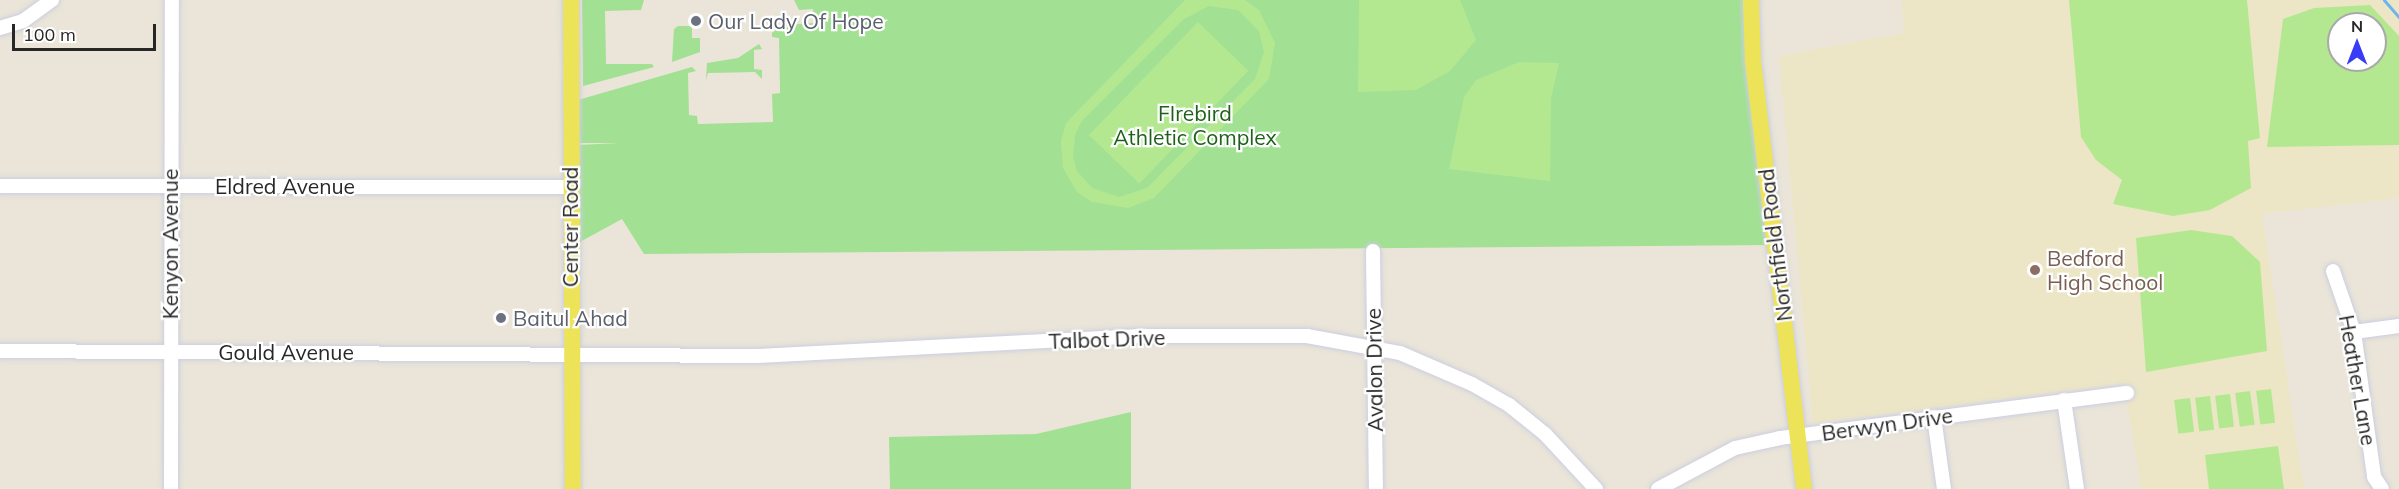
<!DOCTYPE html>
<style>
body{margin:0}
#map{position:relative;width:2399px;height:489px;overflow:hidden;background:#eae5d8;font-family:Mulish,sans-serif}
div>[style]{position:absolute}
.education>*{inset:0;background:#ece6c7}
.green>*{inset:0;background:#a2e094}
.pitch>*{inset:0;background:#b4e890;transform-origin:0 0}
.stream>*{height:3px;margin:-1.5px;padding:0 1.5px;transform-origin:1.5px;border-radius:1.5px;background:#6bb4ec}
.roads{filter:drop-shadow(0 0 2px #cdcee0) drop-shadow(0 0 2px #cdcee0)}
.minor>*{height:14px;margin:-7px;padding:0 7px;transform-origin:7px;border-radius:7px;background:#fff}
.major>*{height:16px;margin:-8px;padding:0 8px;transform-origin:8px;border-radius:8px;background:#ede359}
.dots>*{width:16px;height:16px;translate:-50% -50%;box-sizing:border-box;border:3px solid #fff;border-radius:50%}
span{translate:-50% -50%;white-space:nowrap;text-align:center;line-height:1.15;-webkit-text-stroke:4.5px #fff;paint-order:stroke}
.worship-label{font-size:21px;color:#5b616d}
.left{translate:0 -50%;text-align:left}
.park-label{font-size:21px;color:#1d611a}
.street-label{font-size:21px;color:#272727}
.education-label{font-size:21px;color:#785e54}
.north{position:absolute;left:2327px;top:12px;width:60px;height:60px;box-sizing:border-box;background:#fff;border:2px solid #a9a9a9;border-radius:50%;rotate:0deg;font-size:16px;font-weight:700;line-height:24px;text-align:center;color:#272727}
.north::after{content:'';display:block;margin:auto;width:21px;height:27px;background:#383cf6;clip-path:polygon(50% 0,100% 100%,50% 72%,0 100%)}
.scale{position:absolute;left:12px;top:24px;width:144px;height:27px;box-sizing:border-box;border:3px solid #272727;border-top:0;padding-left:8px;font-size:18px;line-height:21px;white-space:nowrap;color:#272727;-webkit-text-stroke:4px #fff;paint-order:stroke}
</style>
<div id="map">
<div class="education">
<i style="clip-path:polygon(evenodd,1902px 0,2399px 0,2399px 198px,2262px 214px,2304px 489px,2141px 489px,2124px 384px,1813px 423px,1779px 56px,1904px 33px,1902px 0,2339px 24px,2375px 24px,2375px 60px,2339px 60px,2339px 24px)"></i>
</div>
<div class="green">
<i style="clip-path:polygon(582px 0,644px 0,641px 10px,605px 11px,606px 64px,652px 64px,654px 67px,583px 86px)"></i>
<i style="clip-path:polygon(794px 0,1751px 0,1775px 245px,644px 254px,622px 219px,578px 243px,578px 145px,619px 143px,578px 143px,578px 100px,692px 67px,696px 71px,688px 73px,689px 115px,697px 116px,698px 124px,773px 122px,772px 94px,780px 93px,780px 89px,779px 38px,772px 37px,772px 33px,781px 25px,814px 23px,813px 9px,799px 10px)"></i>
<i style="clip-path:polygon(678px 26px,692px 26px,692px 38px,700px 38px,700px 52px,672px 62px,674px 29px)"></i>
<i style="clip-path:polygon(759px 44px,762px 49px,754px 50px,754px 69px,762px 70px,762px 79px,755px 72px,708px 73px,706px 80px,707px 63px,738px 58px)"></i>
<i style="clip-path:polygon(1131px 412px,1131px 489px,890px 489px,889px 437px,1036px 434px)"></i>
</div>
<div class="pitch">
<i style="clip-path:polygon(evenodd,1185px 0,1245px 0,1259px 10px,1275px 43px,1269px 79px,1154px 198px,1128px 208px,1092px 202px,1077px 192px,1063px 168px,1061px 141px,1066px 123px,1185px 0,1209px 6px,1238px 10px,1259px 31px,1264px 52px,1255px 79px,1147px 188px,1119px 197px,1092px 188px,1077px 171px,1073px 157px,1075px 135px,1081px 122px,1184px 19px,1209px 6px)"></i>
<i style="clip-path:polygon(1359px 0,1460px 0,1476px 40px,1450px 71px,1416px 90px,1358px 92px)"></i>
<i style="clip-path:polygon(2069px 0,2247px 0,2260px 138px,2248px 141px,2251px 188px,2210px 210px,2173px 216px,2113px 204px,2122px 180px,2096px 160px,2081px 137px)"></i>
<i style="clip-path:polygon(evenodd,2370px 5px,2399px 36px,2399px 145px,2267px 147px,2283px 19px,2314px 8px,2370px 5px,2339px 24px,2375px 24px,2375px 60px,2339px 60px,2339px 24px)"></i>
<i style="left:1198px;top:22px;width:70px;height:157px;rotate:44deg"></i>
<i style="clip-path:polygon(1519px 62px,1559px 63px,1551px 99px,1550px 181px,1449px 169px,1464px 97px,1476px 80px)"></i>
<i style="clip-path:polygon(2191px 230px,2232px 236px,2260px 262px,2267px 351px,2146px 372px,2136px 238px)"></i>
<i style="left:2271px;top:389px;width:34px;height:15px;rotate:83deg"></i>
<i style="left:2250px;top:391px;width:34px;height:15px;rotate:82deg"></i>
<i style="left:2230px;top:394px;width:33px;height:15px;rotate:83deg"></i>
<i style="left:2210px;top:396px;width:34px;height:15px;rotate:83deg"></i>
<i style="left:2190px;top:398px;width:34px;height:16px;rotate:83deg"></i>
<i style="clip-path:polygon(2278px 446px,2284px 489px,2209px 489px,2205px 455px)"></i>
</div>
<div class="stream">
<i style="left:2384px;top:0;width:23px;rotate:49deg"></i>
</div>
<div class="roads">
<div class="minor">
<i style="left:0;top:28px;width:24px;rotate:-17deg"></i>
<i style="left:23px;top:21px;width:36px;rotate:-36deg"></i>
<i style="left:0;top:186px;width:569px;rotate:0.1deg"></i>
<i style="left:1373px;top:251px;width:238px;rotate:89.3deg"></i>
<i style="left:2333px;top:271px;width:65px;rotate:71deg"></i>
<i style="left:2354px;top:332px;width:146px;rotate:82.1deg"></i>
<i style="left:2374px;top:477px;width:14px;rotate:56deg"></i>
<i style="left:2354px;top:332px;width:45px;rotate:-7.6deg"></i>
<i style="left:0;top:351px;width:758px;rotate:0.38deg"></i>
<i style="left:758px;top:356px;width:388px;rotate:-3deg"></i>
<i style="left:1145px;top:336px;width:162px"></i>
<i style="left:1307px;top:336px;width:95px;rotate:10.4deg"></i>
<i style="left:1400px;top:353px;width:78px;rotate:23.3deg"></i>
<i style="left:1472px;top:384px;width:43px;rotate:29.6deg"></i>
<i style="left:1509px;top:405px;width:46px;rotate:38.9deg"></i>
<i style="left:1545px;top:434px;width:75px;rotate:47.2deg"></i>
<i style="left:2064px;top:400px;width:90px;rotate:81.7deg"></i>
<i style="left:1934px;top:417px;width:73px;rotate:82.1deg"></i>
<i style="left:171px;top:489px;width:489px;rotate:-89.9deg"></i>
<i style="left:1658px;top:489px;width:87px;rotate:-28deg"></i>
<i style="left:1735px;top:448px;width:46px;rotate:-12.5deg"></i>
<i style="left:1780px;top:438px;width:350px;rotate:-7.4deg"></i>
</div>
<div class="major">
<i style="left:571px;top:0;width:489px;rotate:89.8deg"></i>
<i style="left:1751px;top:0;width:61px;rotate:88.1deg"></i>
<i style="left:1753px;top:61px;width:431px;rotate:83.2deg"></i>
</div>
</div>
<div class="dots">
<i style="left:696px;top:21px;background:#6b7280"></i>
<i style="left:2035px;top:270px;background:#8d6e63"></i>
<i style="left:501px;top:318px;background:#6b7280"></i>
</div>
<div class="worship-label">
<span class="left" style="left:708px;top:21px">Our Lady Of Hope</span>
<span class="left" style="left:513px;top:318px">Baitul Ahad</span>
</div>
<div class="park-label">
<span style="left:1195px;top:125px">FIrebird<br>Athletic Complex</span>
</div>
<div class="street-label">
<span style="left:285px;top:186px">Eldred Avenue</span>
<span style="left:570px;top:227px;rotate:-90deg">Center Road</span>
<span style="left:170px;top:244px;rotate:-90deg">Kenyon Avenue</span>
<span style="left:1775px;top:245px;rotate:-97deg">Northfield Road</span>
<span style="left:1107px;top:339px;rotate:-2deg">Talbot Drive</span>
<span style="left:286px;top:352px">Gould Avenue</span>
<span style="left:1374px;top:370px;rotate:-91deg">Avalon Drive</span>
<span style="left:2358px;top:380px;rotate:80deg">Heather Lane</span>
<span style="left:1887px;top:424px;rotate:-8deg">Berwyn Drive</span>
</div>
<div class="education-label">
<span class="left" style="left:2047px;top:270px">Bedford<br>High School</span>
</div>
<div class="north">N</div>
<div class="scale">100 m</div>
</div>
